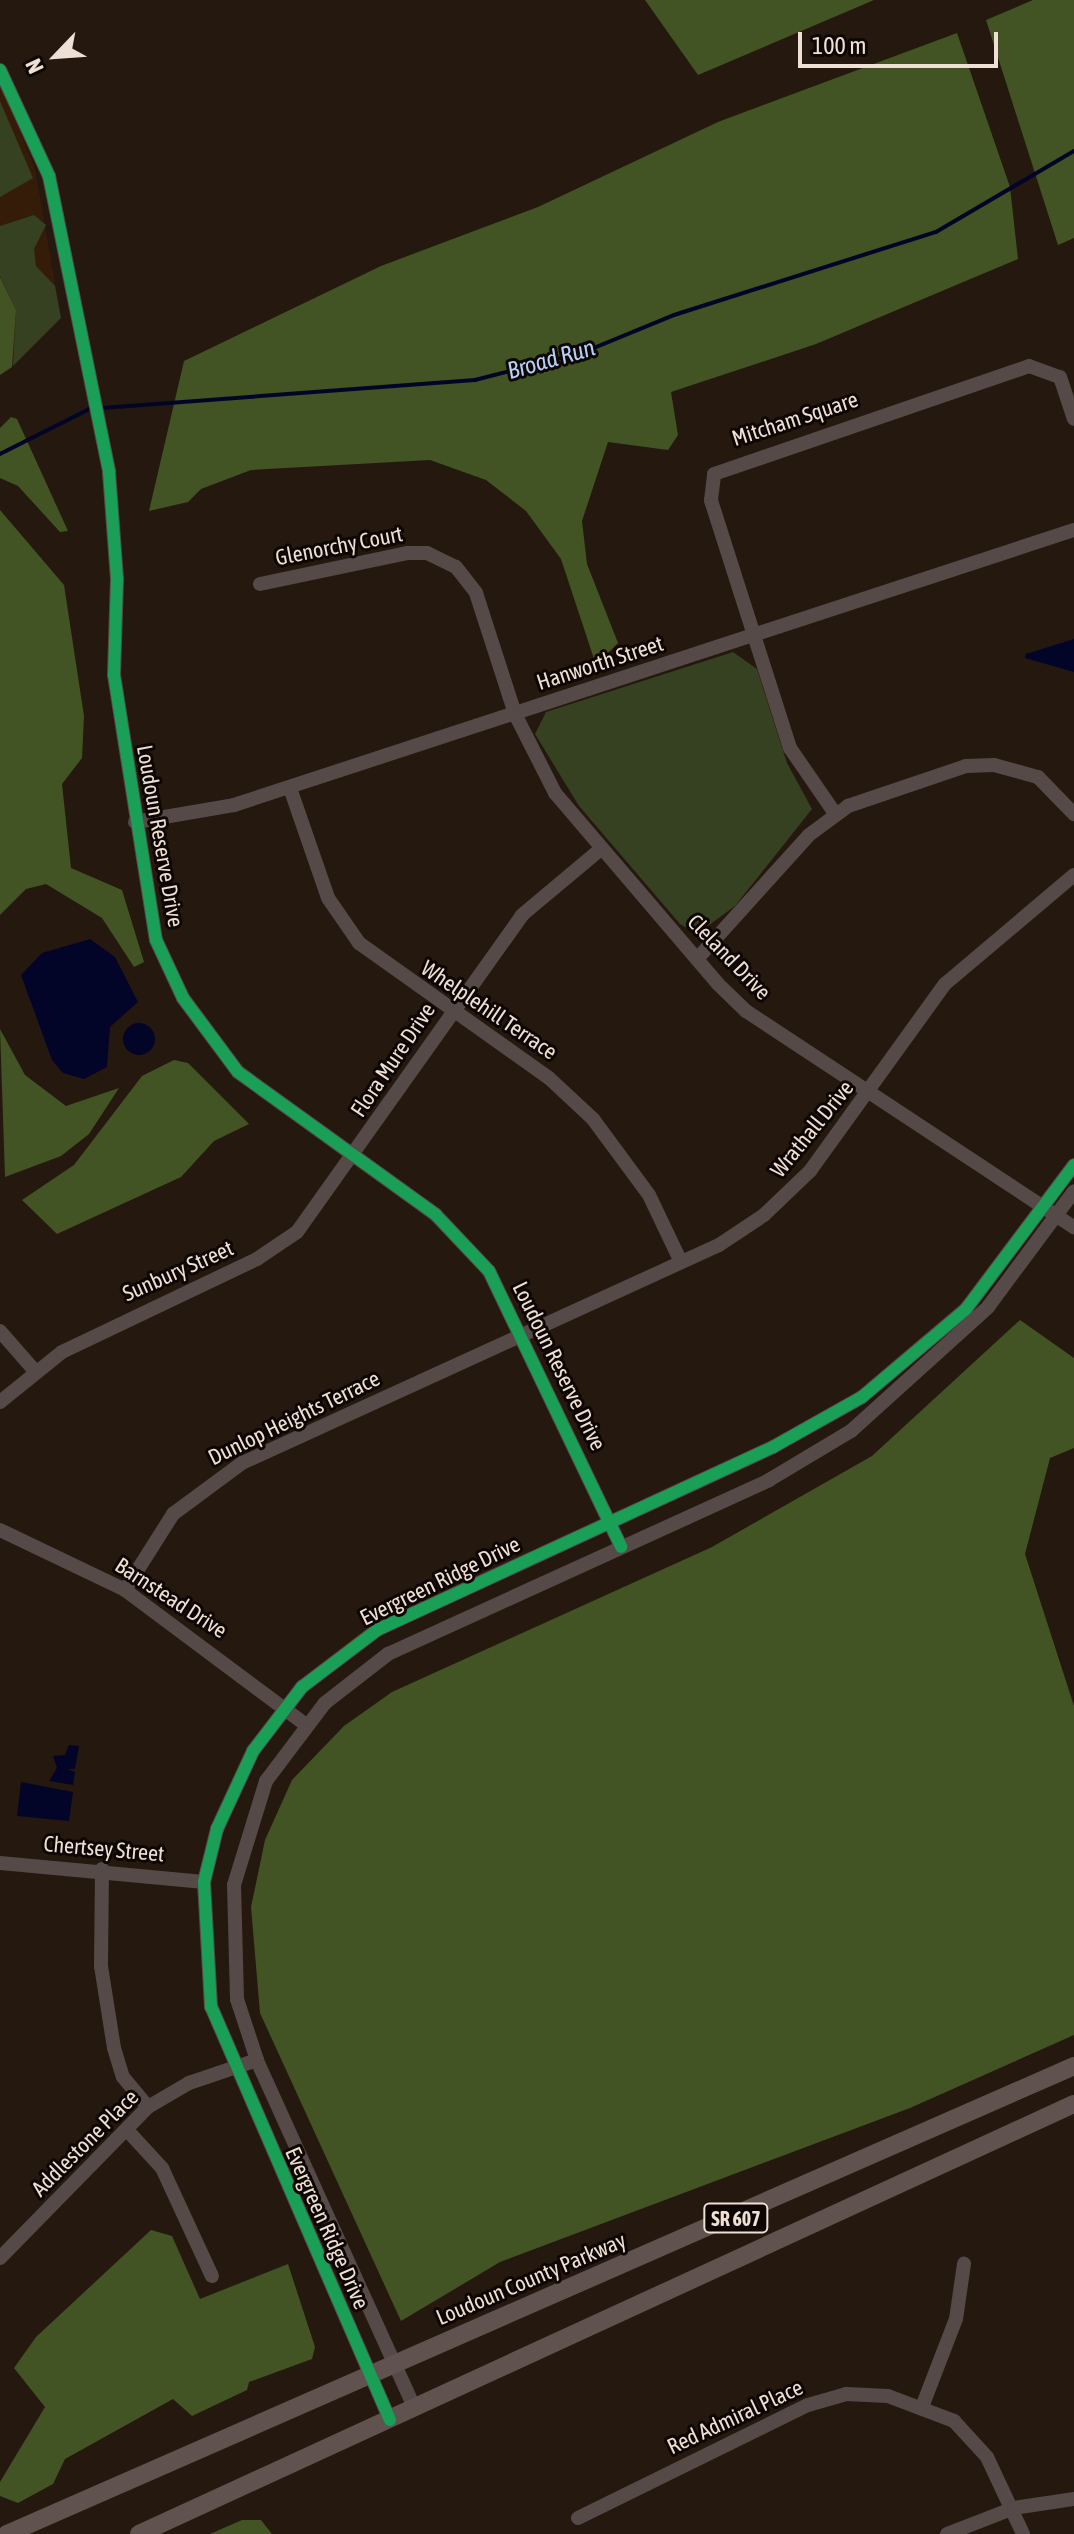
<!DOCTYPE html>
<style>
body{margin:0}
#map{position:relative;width:1074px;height:2534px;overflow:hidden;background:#25180f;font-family:"Asap Condensed",sans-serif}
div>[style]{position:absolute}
.built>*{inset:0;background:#351c08}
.green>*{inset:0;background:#354120}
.forest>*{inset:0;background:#425423}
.water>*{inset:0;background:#030528}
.round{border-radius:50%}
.stream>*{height:4px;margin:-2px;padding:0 2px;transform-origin:2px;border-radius:2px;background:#030528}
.minor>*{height:14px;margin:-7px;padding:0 7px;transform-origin:7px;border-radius:7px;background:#554a47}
.major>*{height:18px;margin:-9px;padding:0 9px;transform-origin:9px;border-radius:9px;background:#60524e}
.cycleway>*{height:12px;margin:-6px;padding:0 6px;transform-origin:6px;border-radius:6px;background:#1a9f57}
span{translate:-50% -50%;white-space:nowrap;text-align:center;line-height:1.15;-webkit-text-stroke:6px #0e0602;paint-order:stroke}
.shield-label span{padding:2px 6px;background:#0e0602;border:2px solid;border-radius:6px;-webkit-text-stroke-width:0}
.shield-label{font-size:20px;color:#efe0d5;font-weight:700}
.street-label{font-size:22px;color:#efe0d5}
.water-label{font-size:24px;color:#b4d0fc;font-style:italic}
.north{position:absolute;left:16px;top:16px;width:80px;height:80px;-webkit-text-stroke:6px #0e0602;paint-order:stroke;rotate:245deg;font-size:22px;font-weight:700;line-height:32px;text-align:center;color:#efe0d5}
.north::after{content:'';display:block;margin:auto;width:28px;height:36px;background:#efe0d5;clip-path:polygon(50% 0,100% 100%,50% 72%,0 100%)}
.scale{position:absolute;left:798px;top:32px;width:200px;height:36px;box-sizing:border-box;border:4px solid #efe0d5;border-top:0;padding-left:10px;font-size:24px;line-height:28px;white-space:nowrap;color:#efe0d5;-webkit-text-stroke:6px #0e0602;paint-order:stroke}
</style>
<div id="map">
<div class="built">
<i style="clip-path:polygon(0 82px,35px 169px,61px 318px,0 375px)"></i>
</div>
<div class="green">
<i style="clip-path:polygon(0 101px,33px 178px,0 197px)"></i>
<i style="clip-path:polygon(34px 215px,46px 225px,34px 249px,36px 266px,55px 286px,61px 318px,13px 366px,16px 310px,0 276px,0 226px)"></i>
<i style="clip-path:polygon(733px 652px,757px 669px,787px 763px,812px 809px,735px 906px,697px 934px,680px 924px,579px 806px,535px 734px,546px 712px)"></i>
</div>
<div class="forest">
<i style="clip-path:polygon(645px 0,874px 0,698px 75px)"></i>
<i style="clip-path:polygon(1033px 0,1074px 0,1074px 238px,1058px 245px,986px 20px)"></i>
<i style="clip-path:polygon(957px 33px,1010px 187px,1018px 259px,816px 344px,671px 392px,678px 435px,668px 450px,608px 442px,582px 521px,587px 564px,618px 643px,596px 665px,561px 559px,526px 511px,486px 480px,430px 460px,251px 470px,201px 489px,188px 502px,149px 511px,184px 361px,381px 266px,538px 207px,718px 122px)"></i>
<i style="clip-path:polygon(0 277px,16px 310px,12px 367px,0 375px)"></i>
<i style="clip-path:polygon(11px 417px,17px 419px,68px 531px,60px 532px,18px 486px,0 478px,0 428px)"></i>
<i style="clip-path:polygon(0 510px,64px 585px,84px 716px,82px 758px,62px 784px,71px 868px,122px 890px,144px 962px,134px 967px,102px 918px,46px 884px,26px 889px,0 915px)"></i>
<i style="clip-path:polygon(0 1029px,25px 1075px,66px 1106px,119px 1088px,89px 1134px,61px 1156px,5px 1177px)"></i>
<i style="clip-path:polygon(174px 1060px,188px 1063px,249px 1124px,214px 1141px,181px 1177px,57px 1234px,22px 1200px,74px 1165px,142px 1076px)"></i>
<i style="clip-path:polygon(1020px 1320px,1074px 1358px,1074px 1448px,1050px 1458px,1025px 1554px,1074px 1706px,1074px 2035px,910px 2108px,500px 2262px,401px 2321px,260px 2013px,251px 1907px,265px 1840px,292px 1780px,344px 1726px,392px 1692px,712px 1547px,872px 1456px)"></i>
<i style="clip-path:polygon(151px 2230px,172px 2236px,200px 2299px,288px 2264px,315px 2347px,312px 2359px,249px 2382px,247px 2390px,192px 2416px,173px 2399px,65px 2459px,53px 2484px,18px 2503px,0 2496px,0 2482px,45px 2407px,14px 2368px,36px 2337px)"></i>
<i style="clip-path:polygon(242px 2520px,261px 2520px,272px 2534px,210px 2534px)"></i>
</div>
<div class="water">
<i style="clip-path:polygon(1074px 639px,1074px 672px,1025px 658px,1026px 654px)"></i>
<i style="clip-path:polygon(90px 939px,115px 957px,138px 1002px,110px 1027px,107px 1067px,84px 1079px,63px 1073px,52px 1060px,21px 975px,42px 953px)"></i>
<i class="round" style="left:123px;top:1023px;width:32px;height:32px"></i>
<i style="clip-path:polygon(69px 1745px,79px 1746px,75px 1769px,67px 1769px,75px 1772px,73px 1785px,49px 1781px,57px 1768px,53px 1756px,65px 1755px)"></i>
<i style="clip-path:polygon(21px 1782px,73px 1792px,69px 1821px,17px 1816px)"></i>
</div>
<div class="stream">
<i style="left:0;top:454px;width:100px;rotate:-26.8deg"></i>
<i style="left:89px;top:409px;width:387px;rotate:-4.3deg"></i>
<i style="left:475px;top:380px;width:113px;rotate:-14.4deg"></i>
<i style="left:584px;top:352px;width:97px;rotate:-22.3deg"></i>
<i style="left:674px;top:315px;width:275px;rotate:-17.6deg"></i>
<i style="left:936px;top:232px;width:160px;rotate:-30.4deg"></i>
</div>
<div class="minor">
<i style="left:0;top:70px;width:117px;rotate:65.2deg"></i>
<i style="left:49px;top:176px;width:302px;rotate:78.5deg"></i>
<i style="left:109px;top:472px;width:107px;rotate:85.7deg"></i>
<i style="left:117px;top:579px;width:96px;rotate:91.8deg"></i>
<i style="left:114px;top:675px;width:268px;rotate:81deg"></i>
<i style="left:156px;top:940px;width:64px;rotate:65deg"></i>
<i style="left:183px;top:998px;width:92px;rotate:53.4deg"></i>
<i style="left:238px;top:1072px;width:244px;rotate:35.8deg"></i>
<i style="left:436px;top:1215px;width:77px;rotate:46.6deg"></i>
<i style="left:489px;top:1271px;width:306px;rotate:64.4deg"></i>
<i style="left:260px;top:584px;width:150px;rotate:-11.9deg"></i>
<i style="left:407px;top:553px;width:20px"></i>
<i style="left:427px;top:553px;width:32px;rotate:26deg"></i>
<i style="left:456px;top:567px;width:33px;rotate:52deg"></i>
<i style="left:476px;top:593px;width:127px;rotate:72.1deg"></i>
<i style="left:515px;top:714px;width:89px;rotate:63.1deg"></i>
<i style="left:555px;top:793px;width:251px;rotate:49.5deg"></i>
<i style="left:718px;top:984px;width:39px;rotate:44deg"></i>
<i style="left:746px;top:1011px;width:393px;rotate:33.4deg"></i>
<i style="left:290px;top:788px;width:116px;rotate:70.9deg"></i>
<i style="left:328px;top:898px;width:55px;rotate:55.4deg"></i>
<i style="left:359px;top:943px;width:233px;rotate:35.4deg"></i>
<i style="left:549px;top:1078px;width:60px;rotate:43deg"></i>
<i style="left:593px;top:1119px;width:94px;rotate:53.6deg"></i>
<i style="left:649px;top:1195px;width:74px;rotate:64.5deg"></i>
<i style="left:834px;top:812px;width:78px;rotate:-124.5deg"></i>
<i style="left:790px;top:748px;width:260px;rotate:-107.7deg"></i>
<i style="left:711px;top:500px;width:26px;rotate:-83deg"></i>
<i style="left:714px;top:474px;width:333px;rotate:-18.9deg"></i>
<i style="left:1029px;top:366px;width:33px;rotate:20deg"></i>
<i style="left:1060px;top:377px;width:44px;rotate:71.6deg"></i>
<i style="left:135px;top:822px;width:100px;rotate:-9.7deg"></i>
<i style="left:234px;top:805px;width:884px;rotate:-18.13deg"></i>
<i style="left:697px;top:959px;width:167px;rotate:-47.9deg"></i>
<i style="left:809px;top:835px;width:49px;rotate:-36.6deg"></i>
<i style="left:848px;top:806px;width:125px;rotate:-18.7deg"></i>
<i style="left:966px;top:766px;width:28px;rotate:-2deg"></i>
<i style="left:994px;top:765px;width:46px;rotate:15.3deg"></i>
<i style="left:1038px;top:777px;width:52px;rotate:45.8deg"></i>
<i style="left:0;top:1331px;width:52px;rotate:48.9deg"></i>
<i style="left:0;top:1402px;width:80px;rotate:-38.9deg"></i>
<i style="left:62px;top:1352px;width:216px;rotate:-25.5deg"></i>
<i style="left:257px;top:1259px;width:48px;rotate:-34deg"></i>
<i style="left:297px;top:1232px;width:389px;rotate:-54.6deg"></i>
<i style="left:522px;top:915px;width:103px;rotate:-39.9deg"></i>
<i style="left:0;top:1530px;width:139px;rotate:25.6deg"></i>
<i style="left:125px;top:1590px;width:224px;rotate:36.7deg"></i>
<i style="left:125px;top:1590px;width:90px;rotate:-57.7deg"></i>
<i style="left:173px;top:1514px;width:86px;rotate:-36.5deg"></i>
<i style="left:242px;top:1463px;width:524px;rotate:-24.56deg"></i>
<i style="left:719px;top:1245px;width:54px;rotate:-33.7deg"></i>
<i style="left:764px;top:1215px;width:64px;rotate:-43.7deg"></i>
<i style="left:810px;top:1171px;width:231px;rotate:-54.2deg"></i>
<i style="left:945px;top:984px;width:169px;rotate:-40.2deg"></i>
<i style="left:0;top:1863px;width:205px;rotate:5.3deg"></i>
<i style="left:102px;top:1869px;width:97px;rotate:90.6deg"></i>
<i style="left:101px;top:1966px;width:83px;rotate:81deg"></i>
<i style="left:114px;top:2048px;width:30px;rotate:73deg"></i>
<i style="left:123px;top:2077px;width:39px;rotate:50deg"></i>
<i style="left:127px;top:2130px;width:52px;rotate:47.4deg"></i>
<i style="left:162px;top:2168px;width:119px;rotate:65.2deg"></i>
<i style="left:0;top:2258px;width:211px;rotate:-45.6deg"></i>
<i style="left:148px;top:2107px;width:48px;rotate:-30.3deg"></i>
<i style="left:189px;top:2083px;width:72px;rotate:-18.7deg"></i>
<i style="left:922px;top:2407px;width:94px;rotate:-68.9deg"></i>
<i style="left:956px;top:2319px;width:56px;rotate:-81.7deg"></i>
<i style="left:415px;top:2409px;width:383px;rotate:-114.4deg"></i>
<i style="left:257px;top:2060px;width:64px;rotate:-108.2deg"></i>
<i style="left:237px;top:1999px;width:114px;rotate:-91.5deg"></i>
<i style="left:234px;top:1885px;width:109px;rotate:-72.9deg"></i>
<i style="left:266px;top:1781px;width:98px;rotate:-52.9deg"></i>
<i style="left:325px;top:1703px;width:80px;rotate:-37.9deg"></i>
<i style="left:388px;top:1654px;width:419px;rotate:-24.5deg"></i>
<i style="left:769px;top:1480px;width:96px;rotate:-30.9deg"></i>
<i style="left:851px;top:1431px;width:185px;rotate:-42.1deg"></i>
<i style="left:988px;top:1307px;width:144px;rotate:-53.4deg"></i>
<i style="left:390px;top:2420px;width:450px;rotate:-113.4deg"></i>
<i style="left:211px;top:2007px;width:125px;rotate:-93.2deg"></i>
<i style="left:204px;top:1882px;width:55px;rotate:-76.2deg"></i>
<i style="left:217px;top:1829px;width:86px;rotate:-65.2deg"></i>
<i style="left:253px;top:1751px;width:81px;rotate:-52.6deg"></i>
<i style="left:302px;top:1687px;width:94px;rotate:-37.2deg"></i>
<i style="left:377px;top:1630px;width:436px;rotate:-24.8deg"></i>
<i style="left:773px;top:1447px;width:102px;rotate:-29.3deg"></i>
<i style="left:862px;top:1397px;width:136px;rotate:-40.2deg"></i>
<i style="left:966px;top:1309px;width:180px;rotate:-53.1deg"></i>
<i style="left:578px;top:2518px;width:256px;rotate:-26.2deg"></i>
<i style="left:808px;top:2405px;width:40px;rotate:-16deg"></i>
<i style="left:846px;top:2394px;width:42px;rotate:2.7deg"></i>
<i style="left:888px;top:2396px;width:71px;rotate:20.7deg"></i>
<i style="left:954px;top:2421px;width:49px;rotate:47.5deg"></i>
<i style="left:987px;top:2457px;width:85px;rotate:64.9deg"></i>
<i style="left:947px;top:2534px;width:72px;rotate:-21.2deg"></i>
<i style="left:1014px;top:2508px;width:61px;rotate:-8.5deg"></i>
</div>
<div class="major">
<i style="left:7px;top:2534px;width:1165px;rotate:-23.68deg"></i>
<i style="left:139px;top:2534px;width:1029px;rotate:-24.7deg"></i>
</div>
<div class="cycleway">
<i style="left:0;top:70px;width:117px;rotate:65.2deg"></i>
<i style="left:49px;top:176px;width:302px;rotate:78.5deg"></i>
<i style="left:109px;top:472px;width:107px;rotate:85.7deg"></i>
<i style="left:117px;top:579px;width:96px;rotate:91.8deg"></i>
<i style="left:114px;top:675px;width:268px;rotate:81deg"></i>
<i style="left:156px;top:940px;width:64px;rotate:65deg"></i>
<i style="left:183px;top:998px;width:92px;rotate:53.4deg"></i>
<i style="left:238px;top:1072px;width:244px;rotate:35.8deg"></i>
<i style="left:436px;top:1215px;width:77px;rotate:46.6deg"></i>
<i style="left:489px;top:1271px;width:306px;rotate:64.4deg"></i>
<i style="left:390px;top:2420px;width:450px;rotate:-113.4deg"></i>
<i style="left:211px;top:2007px;width:125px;rotate:-93.2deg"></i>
<i style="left:204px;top:1882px;width:55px;rotate:-76.2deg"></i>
<i style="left:217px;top:1829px;width:86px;rotate:-65.2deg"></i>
<i style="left:253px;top:1751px;width:81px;rotate:-52.6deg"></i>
<i style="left:302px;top:1687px;width:94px;rotate:-37.2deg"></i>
<i style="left:377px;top:1630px;width:436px;rotate:-24.8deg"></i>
<i style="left:773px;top:1447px;width:102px;rotate:-29.3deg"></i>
<i style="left:862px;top:1397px;width:136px;rotate:-40.2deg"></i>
<i style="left:966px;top:1309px;width:180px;rotate:-53.1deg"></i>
</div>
<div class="shield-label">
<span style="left:736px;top:2218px">SR 607</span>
</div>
<div class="street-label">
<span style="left:795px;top:419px;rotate:-18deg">Mitcham Square</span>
<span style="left:339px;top:546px;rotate:-11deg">Glenorchy Court</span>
<span style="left:600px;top:663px;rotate:-18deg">Hanworth Street</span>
<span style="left:160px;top:836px;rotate:80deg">Loudoun Reserve Drive</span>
<span style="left:729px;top:957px;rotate:46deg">Cleland Drive</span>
<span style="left:489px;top:1010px;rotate:34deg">Whelplehill Terrace</span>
<span style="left:393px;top:1060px;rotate:-56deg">Flora Mure Drive</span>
<span style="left:812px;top:1129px;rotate:-51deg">Wrathall Drive</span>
<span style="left:178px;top:1271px;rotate:-24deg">Sunbury Street</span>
<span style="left:559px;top:1366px;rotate:64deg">Loudoun Reserve Drive</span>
<span style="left:294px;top:1418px;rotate:-26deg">Dunlop Heights Terrace</span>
<span style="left:440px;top:1581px;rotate:-26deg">Evergreen Ridge Drive</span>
<span style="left:171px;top:1598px;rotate:33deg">Barnstead Drive</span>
<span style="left:104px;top:1849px;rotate:5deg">Chertsey Street</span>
<span style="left:85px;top:2143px;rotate:-45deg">Addlestone Place</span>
<span style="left:327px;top:2228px;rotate:66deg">Evergreen Ridge Drive</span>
<span style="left:531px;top:2279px;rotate:-23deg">Loudoun County Parkway</span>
<span style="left:735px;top:2417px;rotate:-25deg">Red Admiral Place</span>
</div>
<div class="water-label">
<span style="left:551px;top:359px;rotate:-16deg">Broad Run</span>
</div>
<div class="north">N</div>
<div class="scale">100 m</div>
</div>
